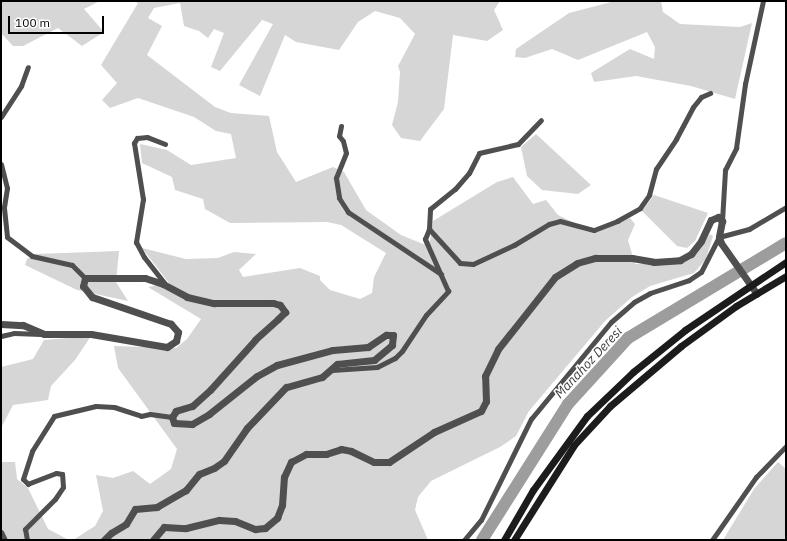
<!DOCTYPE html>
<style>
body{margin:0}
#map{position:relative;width:787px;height:541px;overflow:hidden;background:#fff;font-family:"IBM Plex Sans",sans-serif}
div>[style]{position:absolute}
.green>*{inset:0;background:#d6d6d6}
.river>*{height:12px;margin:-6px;padding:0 6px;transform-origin:6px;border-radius:6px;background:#9d9d9d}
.minor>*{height:5px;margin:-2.5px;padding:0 2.5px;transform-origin:2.5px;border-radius:2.5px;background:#4f4f4f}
.tertiary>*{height:7px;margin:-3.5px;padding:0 3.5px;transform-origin:3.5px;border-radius:3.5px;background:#4f4f4f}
.secondary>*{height:7px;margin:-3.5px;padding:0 3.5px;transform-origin:3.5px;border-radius:3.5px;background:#1c1c1c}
span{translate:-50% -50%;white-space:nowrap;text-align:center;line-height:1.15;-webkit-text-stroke:3px #fff;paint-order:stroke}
.water-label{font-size:13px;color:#3e3e3e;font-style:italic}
.frame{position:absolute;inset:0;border:2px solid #000;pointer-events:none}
.scale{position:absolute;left:8px;top:16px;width:96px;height:18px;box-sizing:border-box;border:2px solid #000;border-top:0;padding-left:5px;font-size:12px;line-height:14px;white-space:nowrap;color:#000;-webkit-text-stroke:3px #fff;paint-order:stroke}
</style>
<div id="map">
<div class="green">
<i style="clip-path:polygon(1px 1px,100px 1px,84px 9px,104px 32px,82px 46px,58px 28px,23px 46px,13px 46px,1px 33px)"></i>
<i style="clip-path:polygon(133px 1px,500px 1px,494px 10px,503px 30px,487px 41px,453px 35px,444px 109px,420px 141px,401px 138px,392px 125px,398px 102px,400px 72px,398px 66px,415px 34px,400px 18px,375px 11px,358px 22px,339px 50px,296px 42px,285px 35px,260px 96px,239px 85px,273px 24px,262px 20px,220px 71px,211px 67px,224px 33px,214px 29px,208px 38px,199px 31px,184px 26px,180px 3px,154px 8px,148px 18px,162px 26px,147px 55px,215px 107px,231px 113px,269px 116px,277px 152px,296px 182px,333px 167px,344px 172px,366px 210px,401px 235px,423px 244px,430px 241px,433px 221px,497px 182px,513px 177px,533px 204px,546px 200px,558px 215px,593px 232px,630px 218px,635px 224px,628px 240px,635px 264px,676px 264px,691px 259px,710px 234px,713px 236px,706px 259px,694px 273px,650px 286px,632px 297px,605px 321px,529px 411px,516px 436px,500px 447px,431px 481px,418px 497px,415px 510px,428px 540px,73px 540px,95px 526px,103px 511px,96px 475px,113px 478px,133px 471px,150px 484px,171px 469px,177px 449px,118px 368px,114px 346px,176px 348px,187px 339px,201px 319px,148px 287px,169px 283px,142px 248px,186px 259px,218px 258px,234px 252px,256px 254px,239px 270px,243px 277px,300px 268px,320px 276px,320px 280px,330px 290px,360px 299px,372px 293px,374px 277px,386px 253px,341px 225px,327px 222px,230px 223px,205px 209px,203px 199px,175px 190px,172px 177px,142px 163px,140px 144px,167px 150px,191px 165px,236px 158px,231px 134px,216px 131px,194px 117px,138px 98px,110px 108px,102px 100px,117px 83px,101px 65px,138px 3px)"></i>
<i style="clip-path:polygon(615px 1px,661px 1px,663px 12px,680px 24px,740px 27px,752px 23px,735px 99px,691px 86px,636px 76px,594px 82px,591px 73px,630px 49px,654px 59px,655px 47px,647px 32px,578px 60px,552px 49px,525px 58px,515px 57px,516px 49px,569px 13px)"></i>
<i style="clip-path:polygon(536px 134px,591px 185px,578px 194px,542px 190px,527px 176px,521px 147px)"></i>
<i style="clip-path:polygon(654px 195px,708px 213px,695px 241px,687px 248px,677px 246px,642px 211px)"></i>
<i style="clip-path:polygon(119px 251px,116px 282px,128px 301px,77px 290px,25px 265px,27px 259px,36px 254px)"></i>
<i style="clip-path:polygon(91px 336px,75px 360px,51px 386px,48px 400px,13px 405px,1px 428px,1px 367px,33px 359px,44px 340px)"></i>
<i style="clip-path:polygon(1px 462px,15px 462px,17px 479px,28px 488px,48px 529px,69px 540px,1px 540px)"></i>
<i style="clip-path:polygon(778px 462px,786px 469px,786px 540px,723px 540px,754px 489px)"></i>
</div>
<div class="river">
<i style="left:482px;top:540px;width:161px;rotate:-57.7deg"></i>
<i style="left:568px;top:404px;width:89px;rotate:-47.7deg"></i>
<i style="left:628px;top:338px;width:184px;rotate:-31deg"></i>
</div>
<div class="minor">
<i style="left:1px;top:117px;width:37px;rotate:-57deg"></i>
<i style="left:21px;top:86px;width:20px;rotate:-70deg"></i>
<i style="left:341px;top:126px;width:10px;rotate:101deg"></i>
<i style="left:339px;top:136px;width:6px;rotate:51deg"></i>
<i style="left:343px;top:141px;width:12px;rotate:76deg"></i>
<i style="left:346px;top:153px;width:27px;rotate:112deg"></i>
<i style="left:336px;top:178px;width:20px;rotate:81deg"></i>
<i style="left:339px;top:198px;width:17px;rotate:57deg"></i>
<i style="left:348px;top:212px;width:112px;rotate:33.7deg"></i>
<i style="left:165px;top:144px;width:19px;rotate:-159deg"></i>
<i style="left:147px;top:137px;width:10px;rotate:174deg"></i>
<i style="left:137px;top:138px;width:6px;rotate:121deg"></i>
<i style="left:134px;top:143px;width:57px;rotate:80.9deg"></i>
<i style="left:143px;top:199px;width:44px;rotate:99.2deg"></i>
<i style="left:136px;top:242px;width:17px;rotate:62deg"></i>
<i style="left:144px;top:257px;width:36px;rotate:52deg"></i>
<i style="left:1px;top:164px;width:25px;rotate:76deg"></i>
<i style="left:7px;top:188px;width:20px;rotate:99deg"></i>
<i style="left:4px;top:208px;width:29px;rotate:84deg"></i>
<i style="left:7px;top:237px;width:31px;rotate:37deg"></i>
<i style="left:32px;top:256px;width:41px;rotate:12.7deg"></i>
<i style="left:72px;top:265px;width:18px;rotate:45deg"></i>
<i style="left:722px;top:221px;width:51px;rotate:-86.6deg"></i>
<i style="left:725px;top:170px;width:25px;rotate:-63deg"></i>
<i style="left:736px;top:148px;width:65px;rotate:-82deg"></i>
<i style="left:745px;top:84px;width:85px;rotate:-77.8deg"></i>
<i style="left:429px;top:229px;width:46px;rotate:47.6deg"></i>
<i style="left:460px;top:263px;width:13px;rotate:4deg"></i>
<i style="left:473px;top:264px;width:45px;rotate:-24.9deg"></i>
<i style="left:514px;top:245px;width:41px;rotate:-31deg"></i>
<i style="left:549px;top:224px;width:11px;rotate:-15deg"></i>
<i style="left:560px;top:221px;width:35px;rotate:15deg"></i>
<i style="left:594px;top:230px;width:25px;rotate:-21deg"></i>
<i style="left:617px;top:221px;width:26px;rotate:-29deg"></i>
<i style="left:640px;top:208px;width:16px;rotate:-55deg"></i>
<i style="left:649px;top:195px;width:27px;rotate:-75deg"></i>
<i style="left:656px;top:169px;width:36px;rotate:-56deg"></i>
<i style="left:676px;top:139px;width:36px;rotate:-62deg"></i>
<i style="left:693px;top:107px;width:13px;rotate:-51deg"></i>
<i style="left:701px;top:97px;width:10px;rotate:-24deg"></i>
<i style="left:1px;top:336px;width:13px;rotate:-13deg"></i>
<i style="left:14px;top:333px;width:27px;rotate:2deg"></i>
<i style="left:332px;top:370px;width:45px;rotate:-3.8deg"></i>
<i style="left:377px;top:367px;width:20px;rotate:-27deg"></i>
<i style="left:395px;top:358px;width:10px;rotate:-45deg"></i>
<i style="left:402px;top:351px;width:43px;rotate:-56.3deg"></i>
<i style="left:426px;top:315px;width:33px;rotate:-47deg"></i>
<i style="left:448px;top:291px;width:57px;rotate:-113.9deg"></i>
<i style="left:425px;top:239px;width:11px;rotate:-68deg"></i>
<i style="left:429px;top:229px;width:20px;rotate:-87deg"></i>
<i style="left:430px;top:209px;width:32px;rotate:-39deg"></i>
<i style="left:455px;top:189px;width:21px;rotate:-49deg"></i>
<i style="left:469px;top:173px;width:22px;rotate:-63deg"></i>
<i style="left:479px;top:153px;width:40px;rotate:-13deg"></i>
<i style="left:518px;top:144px;width:33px;rotate:-46deg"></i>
<i style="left:1px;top:532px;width:9px;rotate:63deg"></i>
<i style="left:27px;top:540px;width:11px;rotate:-100deg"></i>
<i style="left:25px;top:529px;width:42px;rotate:-45deg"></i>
<i style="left:55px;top:499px;width:14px;rotate:-56deg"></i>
<i style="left:63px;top:487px;width:13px;rotate:-94deg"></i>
<i style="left:62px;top:474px;width:6px;rotate:-171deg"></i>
<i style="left:56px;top:473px;width:30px;rotate:159deg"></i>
<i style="left:28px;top:484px;width:7px;rotate:-135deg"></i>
<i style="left:23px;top:479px;width:29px;rotate:-72deg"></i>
<i style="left:32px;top:451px;width:41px;rotate:-57.8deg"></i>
<i style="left:54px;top:416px;width:43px;rotate:-13.4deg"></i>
<i style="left:96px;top:406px;width:18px;rotate:3deg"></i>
<i style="left:114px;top:407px;width:28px;rotate:18deg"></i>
<i style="left:141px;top:416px;width:9px;rotate:-13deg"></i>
<i style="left:150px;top:414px;width:22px;rotate:8deg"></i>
<i style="left:464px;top:540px;width:26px;rotate:-50deg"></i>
<i style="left:481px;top:520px;width:113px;rotate:-63.7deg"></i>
<i style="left:531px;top:419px;width:126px;rotate:-50.5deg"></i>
<i style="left:611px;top:322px;width:30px;rotate:-41deg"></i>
<i style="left:634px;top:302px;width:18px;rotate:-29deg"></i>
<i style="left:650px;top:293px;width:41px;rotate:-18.4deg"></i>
<i style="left:689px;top:280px;width:14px;rotate:-34deg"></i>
<i style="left:701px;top:272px;width:39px;rotate:-63deg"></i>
<i style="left:719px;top:237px;width:31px;rotate:-15deg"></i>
<i style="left:749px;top:229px;width:43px;rotate:-30.7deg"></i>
<i style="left:712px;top:540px;width:77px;rotate:-55.1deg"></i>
<i style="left:756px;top:477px;width:43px;rotate:-45.9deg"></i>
</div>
<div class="tertiary">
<i style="left:1px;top:324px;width:22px;rotate:3deg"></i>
<i style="left:23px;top:325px;width:23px;rotate:23deg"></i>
<i style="left:44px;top:334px;width:47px"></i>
<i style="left:91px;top:334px;width:77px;rotate:9.7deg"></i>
<i style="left:167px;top:347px;width:11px;rotate:-34deg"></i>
<i style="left:176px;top:341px;width:9px;rotate:-77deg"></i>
<i style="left:178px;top:332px;width:11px;rotate:-131deg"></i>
<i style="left:171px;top:324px;width:83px;rotate:-161.1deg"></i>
<i style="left:92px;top:297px;width:14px;rotate:-129deg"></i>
<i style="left:83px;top:286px;width:8px;rotate:-76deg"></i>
<i style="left:85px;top:278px;width:60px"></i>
<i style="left:145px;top:278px;width:19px;rotate:18deg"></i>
<i style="left:163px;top:284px;width:27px;rotate:28deg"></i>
<i style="left:187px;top:297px;width:28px;rotate:13deg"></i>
<i style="left:214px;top:303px;width:59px"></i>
<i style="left:273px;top:303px;width:7px;rotate:16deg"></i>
<i style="left:280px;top:305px;width:9px;rotate:54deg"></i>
<i style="left:285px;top:312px;width:10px;rotate:135deg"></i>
<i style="left:278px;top:319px;width:31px;rotate:138deg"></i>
<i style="left:255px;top:340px;width:67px;rotate:132deg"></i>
<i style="left:210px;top:390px;width:24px;rotate:138deg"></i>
<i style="left:192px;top:406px;width:17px;rotate:163deg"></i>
<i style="left:176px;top:411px;width:7px;rotate:124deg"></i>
<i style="left:172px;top:417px;width:6px;rotate:72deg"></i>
<i style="left:174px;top:423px;width:18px;rotate:3deg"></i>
<i style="left:192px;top:424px;width:20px;rotate:-30deg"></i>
<i style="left:209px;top:414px;width:61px;rotate:-38.4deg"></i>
<i style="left:257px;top:376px;width:23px;rotate:-29deg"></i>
<i style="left:277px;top:365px;width:58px;rotate:-15deg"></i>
<i style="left:333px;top:350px;width:35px;rotate:-5deg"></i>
<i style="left:368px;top:347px;width:22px;rotate:-34deg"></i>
<i style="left:386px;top:335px;width:7px"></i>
<i style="left:393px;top:335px;width:10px;rotate:96deg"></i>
<i style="left:392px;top:345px;width:23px;rotate:140deg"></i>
<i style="left:374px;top:360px;width:37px;rotate:174deg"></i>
<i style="left:337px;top:364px;width:20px;rotate:139deg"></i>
<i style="left:322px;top:377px;width:37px;rotate:164deg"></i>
<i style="left:286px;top:387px;width:57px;rotate:133.6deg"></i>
<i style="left:247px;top:428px;width:40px;rotate:124.9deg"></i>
<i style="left:224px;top:461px;width:12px;rotate:145deg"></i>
<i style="left:214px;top:468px;width:16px;rotate:158deg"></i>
<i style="left:199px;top:474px;width:21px;rotate:129deg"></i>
<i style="left:186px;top:490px;width:34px;rotate:150deg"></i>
<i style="left:157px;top:507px;width:22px;rotate:175deg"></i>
<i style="left:135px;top:509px;width:17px;rotate:121deg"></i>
<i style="left:126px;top:524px;width:17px;rotate:149deg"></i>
<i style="left:111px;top:533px;width:10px;rotate:135deg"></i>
<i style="left:153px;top:540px;width:17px;rotate:-50deg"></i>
<i style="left:164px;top:527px;width:22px;rotate:3deg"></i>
<i style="left:186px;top:528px;width:34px;rotate:-14deg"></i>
<i style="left:219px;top:520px;width:16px;rotate:4deg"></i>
<i style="left:235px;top:521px;width:22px;rotate:22deg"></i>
<i style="left:255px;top:529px;width:10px;rotate:-6deg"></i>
<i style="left:265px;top:528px;width:16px;rotate:-40deg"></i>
<i style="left:277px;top:518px;width:14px;rotate:-69deg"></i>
<i style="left:282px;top:505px;width:28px;rotate:-86deg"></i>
<i style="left:284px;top:477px;width:17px;rotate:-65deg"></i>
<i style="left:291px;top:462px;width:17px;rotate:-28deg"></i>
<i style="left:306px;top:454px;width:20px"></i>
<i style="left:326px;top:454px;width:16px;rotate:-18deg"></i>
<i style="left:341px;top:449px;width:10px;rotate:11deg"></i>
<i style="left:351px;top:451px;width:25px;rotate:26deg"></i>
<i style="left:374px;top:462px;width:15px"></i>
<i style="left:389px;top:462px;width:54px;rotate:-33.7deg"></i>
<i style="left:434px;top:432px;width:51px;rotate:-24.1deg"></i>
<i style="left:481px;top:411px;width:11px;rotate:-63deg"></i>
<i style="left:486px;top:401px;width:25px;rotate:-92deg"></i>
<i style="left:485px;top:376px;width:30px;rotate:-64deg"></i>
<i style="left:498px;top:349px;width:92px;rotate:-51.6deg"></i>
<i style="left:555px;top:277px;width:26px;rotate:-32deg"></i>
<i style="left:577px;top:263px;width:19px;rotate:-16deg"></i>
<i style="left:595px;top:258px;width:37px"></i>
<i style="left:632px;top:258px;width:22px;rotate:10deg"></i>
<i style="left:654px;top:262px;width:26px;rotate:-4deg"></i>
<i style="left:680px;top:260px;width:13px;rotate:-29deg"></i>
<i style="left:691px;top:254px;width:16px;rotate:-52deg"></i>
<i style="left:701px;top:241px;width:23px;rotate:-65deg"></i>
<i style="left:711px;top:220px;width:8px;rotate:-23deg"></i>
<i style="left:718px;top:217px;width:6px;rotate:45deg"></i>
<i style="left:722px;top:221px;width:16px;rotate:101deg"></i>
<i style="left:719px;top:237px;width:6px;rotate:72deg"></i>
<i style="left:721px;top:243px;width:62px;rotate:54.8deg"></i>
</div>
<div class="secondary">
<i style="left:504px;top:540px;width:58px;rotate:-59.9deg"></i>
<i style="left:533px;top:490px;width:92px;rotate:-53.9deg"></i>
<i style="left:587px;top:416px;width:64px;rotate:-43.7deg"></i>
<i style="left:633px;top:372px;width:67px;rotate:-38.9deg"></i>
<i style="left:685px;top:330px;width:122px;rotate:-34deg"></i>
<i style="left:514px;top:540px;width:112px;rotate:-57.7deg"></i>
<i style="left:574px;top:445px;width:53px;rotate:-47.3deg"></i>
<i style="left:610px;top:406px;width:93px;rotate:-40.2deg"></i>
<i style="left:681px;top:346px;width:68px;rotate:-36deg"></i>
<i style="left:736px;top:306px;width:58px;rotate:-31deg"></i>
</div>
<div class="water-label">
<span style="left:589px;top:363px;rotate:-47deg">Manahoz Deresi</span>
</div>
<div class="frame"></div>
<div class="scale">100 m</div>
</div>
